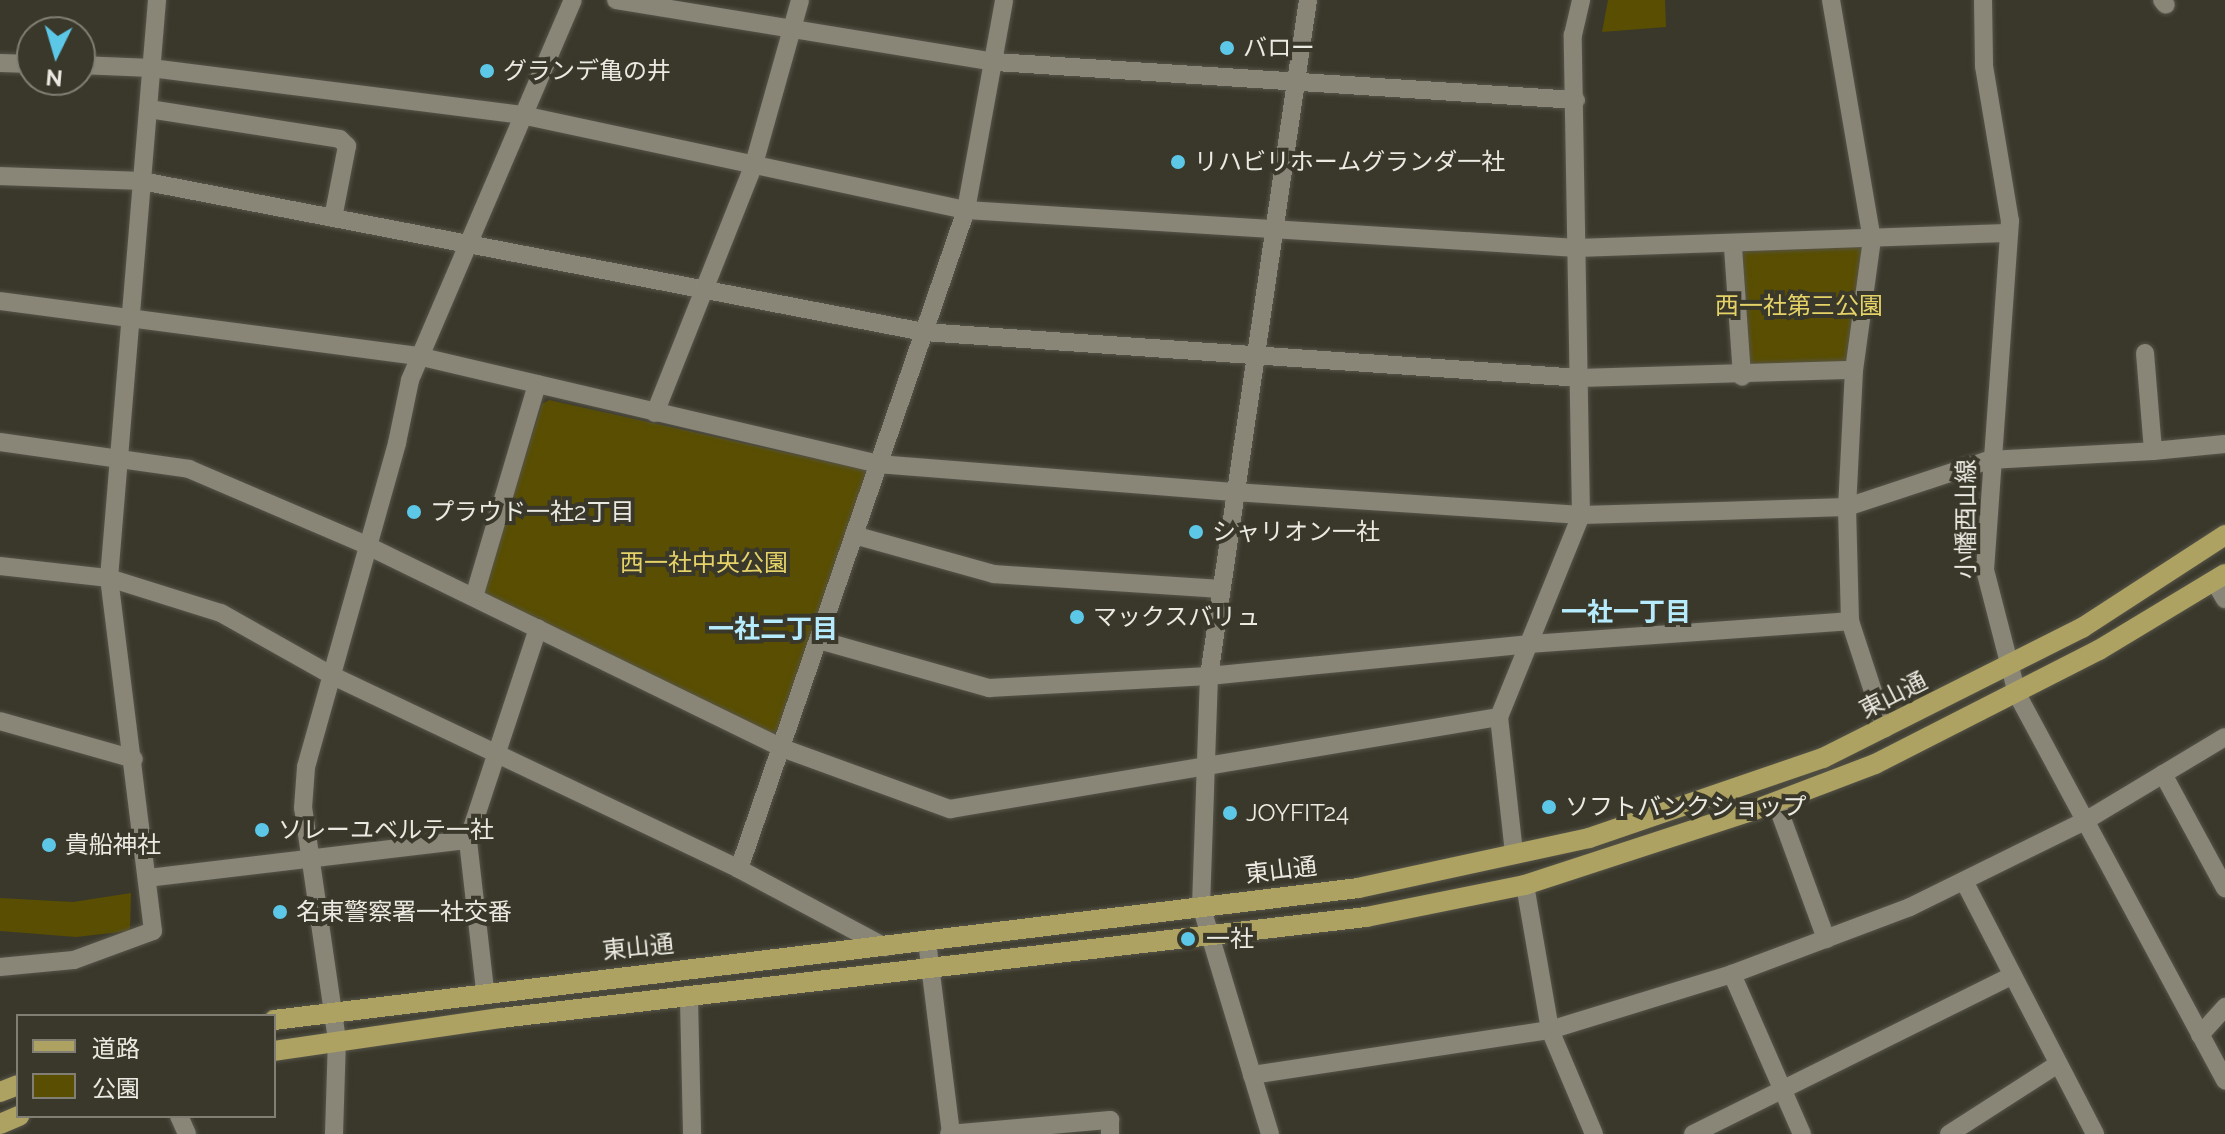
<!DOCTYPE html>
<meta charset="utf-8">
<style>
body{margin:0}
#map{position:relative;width:2225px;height:1134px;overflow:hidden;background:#3a382b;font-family:Raleway,"Noto Sans JP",sans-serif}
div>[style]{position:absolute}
.green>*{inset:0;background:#594e01}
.roads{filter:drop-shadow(0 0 2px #565449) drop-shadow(0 0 2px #565449)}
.minor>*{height:18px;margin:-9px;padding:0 9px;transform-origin:9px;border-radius:9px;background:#898678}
.major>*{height:20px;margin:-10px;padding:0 10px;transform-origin:10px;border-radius:10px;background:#ada262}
.dots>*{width:22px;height:22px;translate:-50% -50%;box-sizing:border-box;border:4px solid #3a382b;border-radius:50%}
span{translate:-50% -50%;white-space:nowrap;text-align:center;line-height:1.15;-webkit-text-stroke:8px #3a382b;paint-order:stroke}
.poi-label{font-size:24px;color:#ebeae2}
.left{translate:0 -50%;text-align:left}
.park-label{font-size:24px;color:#e5d368}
.street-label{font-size:24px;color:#ebeae2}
.neighbourhood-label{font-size:26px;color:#b5ebfd;font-weight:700}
.legend{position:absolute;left:16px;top:1014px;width:260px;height:104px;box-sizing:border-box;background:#3a382b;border:2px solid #817f74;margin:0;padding:10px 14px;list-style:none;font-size:24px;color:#ebeae2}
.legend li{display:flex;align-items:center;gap:16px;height:40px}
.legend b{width:40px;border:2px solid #817f74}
.north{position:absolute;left:16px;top:16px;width:80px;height:80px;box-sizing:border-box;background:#3a382b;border:2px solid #817f74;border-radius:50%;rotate:185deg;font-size:22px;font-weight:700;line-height:32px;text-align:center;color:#ebeae2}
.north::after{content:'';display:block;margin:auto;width:28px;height:36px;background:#5cc7e7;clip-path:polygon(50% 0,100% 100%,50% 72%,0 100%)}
</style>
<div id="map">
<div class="green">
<i style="clip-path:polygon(1608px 0,1665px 0,1666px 27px,1602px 32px)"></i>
<i style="clip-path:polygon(1864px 246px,1852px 364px,1745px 365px,1738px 256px,1745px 251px)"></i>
<i style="clip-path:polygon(549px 400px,865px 470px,868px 476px,780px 729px,770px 734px,482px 595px,542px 404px)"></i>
<i style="clip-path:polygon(131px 893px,130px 931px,76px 937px,0 931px,0 898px,73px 902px)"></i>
</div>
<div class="roads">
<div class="minor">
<i style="left:616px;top:0;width:385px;rotate:9.3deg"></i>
<i style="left:996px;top:62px;width:581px;rotate:3.75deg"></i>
<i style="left:1831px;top:0;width:242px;rotate:80.3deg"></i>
<i style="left:1872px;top:239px;width:132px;rotate:97.8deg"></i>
<i style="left:1854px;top:370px;width:137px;rotate:92.9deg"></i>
<i style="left:1847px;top:507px;width:114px;rotate:88.5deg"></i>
<i style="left:1850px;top:621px;width:113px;rotate:71.9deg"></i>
<i style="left:1983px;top:0;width:66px;rotate:89.1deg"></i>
<i style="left:1984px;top:66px;width:157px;rotate:80.5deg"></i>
<i style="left:2010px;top:221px;width:350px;rotate:94.1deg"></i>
<i style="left:1985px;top:570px;width:128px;rotate:75.5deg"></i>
<i style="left:2017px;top:694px;width:439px;rotate:61.7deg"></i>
<i style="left:2162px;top:0;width:6px;rotate:51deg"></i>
<i style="left:0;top:63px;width:32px;rotate:2deg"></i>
<i style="left:80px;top:65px;width:71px;rotate:2.4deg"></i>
<i style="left:151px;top:68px;width:374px;rotate:7.2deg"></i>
<i style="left:522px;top:115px;width:454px;rotate:12.1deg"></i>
<i style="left:966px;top:210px;width:612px;rotate:3.56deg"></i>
<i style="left:1577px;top:248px;width:432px;rotate:-2deg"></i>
<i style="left:149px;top:109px;width:193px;rotate:8.9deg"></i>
<i style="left:340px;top:139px;width:10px;rotate:45deg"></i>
<i style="left:347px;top:146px;width:73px;rotate:101deg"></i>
<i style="left:0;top:176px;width:142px;rotate:2deg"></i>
<i style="left:142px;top:181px;width:796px;rotate:10.93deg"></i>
<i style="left:924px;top:332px;width:658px;rotate:4.01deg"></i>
<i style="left:1580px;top:378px;width:274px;rotate:-1.7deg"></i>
<i style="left:1733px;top:247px;width:130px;rotate:86deg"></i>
<i style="left:0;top:301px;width:422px;rotate:7.5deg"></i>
<i style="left:418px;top:356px;width:472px;rotate:13.2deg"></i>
<i style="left:877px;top:464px;width:358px;rotate:4.5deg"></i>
<i style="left:1234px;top:492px;width:348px;rotate:3.8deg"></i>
<i style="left:1581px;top:515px;width:266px;rotate:-1.7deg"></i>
<i style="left:1847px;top:507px;width:150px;rotate:-18.3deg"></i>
<i style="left:1989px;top:460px;width:164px;rotate:-3.1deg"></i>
<i style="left:2145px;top:353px;width:98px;rotate:85.3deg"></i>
<i style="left:2153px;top:451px;width:72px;rotate:-5.6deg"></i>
<i style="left:655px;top:413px;width:268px;rotate:-68.3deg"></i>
<i style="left:754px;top:164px;width:170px;rotate:-74.3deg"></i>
<i style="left:0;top:442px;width:191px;rotate:8.1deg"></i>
<i style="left:189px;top:469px;width:193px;rotate:23.2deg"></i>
<i style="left:366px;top:545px;width:463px;rotate:26deg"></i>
<i style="left:782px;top:748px;width:179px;rotate:20deg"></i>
<i style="left:950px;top:809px;width:557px;rotate:-9.51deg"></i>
<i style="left:1499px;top:717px;width:218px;rotate:-67.9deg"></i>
<i style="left:1581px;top:515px;width:480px;rotate:-91deg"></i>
<i style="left:1573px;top:35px;width:36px;rotate:-77deg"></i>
<i style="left:854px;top:535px;width:145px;rotate:15.6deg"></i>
<i style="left:994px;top:574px;width:226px;rotate:3.8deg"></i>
<i style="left:0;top:566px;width:110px;rotate:6.3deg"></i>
<i style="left:109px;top:578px;width:117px;rotate:17.4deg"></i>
<i style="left:221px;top:613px;width:129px;rotate:29.4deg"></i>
<i style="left:333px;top:676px;width:450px;rotate:25.4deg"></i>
<i style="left:739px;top:869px;width:166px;rotate:28.1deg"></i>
<i style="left:2215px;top:582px;width:20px;rotate:60deg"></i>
<i style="left:474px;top:597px;width:222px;rotate:-73.5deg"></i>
<i style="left:819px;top:640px;width:177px;rotate:15.8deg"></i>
<i style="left:989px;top:688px;width:220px;rotate:-3.1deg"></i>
<i style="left:1209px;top:676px;width:323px;rotate:-5.7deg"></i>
<i style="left:1530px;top:644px;width:321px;rotate:-4.1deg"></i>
<i style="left:1499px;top:717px;width:137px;rotate:83.7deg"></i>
<i style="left:0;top:721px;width:139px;rotate:15.8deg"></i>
<i style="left:2163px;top:774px;width:130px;rotate:61.5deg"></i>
<i style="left:1776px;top:802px;width:146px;rotate:69.9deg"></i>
<i style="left:739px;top:869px;width:697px;rotate:-70.99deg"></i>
<i style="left:966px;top:210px;width:213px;rotate:-79.7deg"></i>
<i style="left:147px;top:878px;width:323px;rotate:-6.8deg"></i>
<i style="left:1964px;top:881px;width:285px;rotate:62.6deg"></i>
<i style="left:1525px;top:885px;width:147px;rotate:80.2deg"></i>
<i style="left:1550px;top:1030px;width:113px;rotate:67.1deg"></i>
<i style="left:927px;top:941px;width:194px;rotate:82.9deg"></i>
<i style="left:0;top:967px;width:74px;rotate:-5.4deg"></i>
<i style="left:74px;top:960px;width:84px;rotate:-20.2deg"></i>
<i style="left:153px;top:931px;width:356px;rotate:-97.1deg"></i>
<i style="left:109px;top:578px;width:580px;rotate:-85.25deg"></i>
<i style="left:1732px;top:974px;width:175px;rotate:66.4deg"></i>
<i style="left:485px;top:990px;width:151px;rotate:-96.5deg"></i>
<i style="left:468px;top:840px;width:223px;rotate:-71.7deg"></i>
<i style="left:689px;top:999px;width:135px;rotate:88.7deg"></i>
<i style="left:2200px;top:1035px;width:38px;rotate:-48deg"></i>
<i style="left:1252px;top:1075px;width:301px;rotate:-8.6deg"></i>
<i style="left:1550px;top:1030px;width:190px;rotate:-17.1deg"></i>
<i style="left:1732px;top:974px;width:190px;rotate:-20.6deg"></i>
<i style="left:1910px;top:907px;width:195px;rotate:-26.2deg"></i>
<i style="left:2085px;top:821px;width:163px;rotate:-31deg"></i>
<i style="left:179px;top:1116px;width:20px;rotate:66deg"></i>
<i style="left:334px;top:1134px;width:94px;rotate:-88.2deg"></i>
<i style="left:337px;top:1040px;width:234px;rotate:-98.3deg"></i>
<i style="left:303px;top:808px;width:41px;rotate:-85.8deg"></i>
<i style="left:306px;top:767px;width:337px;rotate:-74.3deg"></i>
<i style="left:397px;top:443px;width:64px;rotate:-78.3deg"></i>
<i style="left:410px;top:380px;width:413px;rotate:-66.8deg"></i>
<i style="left:949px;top:1134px;width:162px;rotate:-5deg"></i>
<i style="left:1110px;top:1120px;width:14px;rotate:90deg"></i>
<i style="left:1270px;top:1134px;width:238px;rotate:-106.8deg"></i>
<i style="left:1201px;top:906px;width:116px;rotate:-88deg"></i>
<i style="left:1205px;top:790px;width:114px;rotate:-88deg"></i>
<i style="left:1209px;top:676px;width:683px;rotate:-81.67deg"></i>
<i style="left:1693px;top:1134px;width:357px;rotate:-26.4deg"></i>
<i style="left:1949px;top:1134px;width:130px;rotate:-32.7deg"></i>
</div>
<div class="major">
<i style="left:274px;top:1020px;width:1092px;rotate:-6.94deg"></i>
<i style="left:1358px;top:888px;width:236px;rotate:-12.2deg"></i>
<i style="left:1589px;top:838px;width:247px;rotate:-18.9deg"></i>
<i style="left:1823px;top:758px;width:290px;rotate:-26.7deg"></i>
<i style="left:2082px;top:628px;width:171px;rotate:-33deg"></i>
<i style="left:274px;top:1051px;width:229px;rotate:-8.3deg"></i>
<i style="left:501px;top:1018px;width:871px;rotate:-6.66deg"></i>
<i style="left:1366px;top:917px;width:162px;rotate:-11.4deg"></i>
<i style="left:1525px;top:885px;width:241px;rotate:-18.1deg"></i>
<i style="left:1754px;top:810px;width:129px;rotate:-20.8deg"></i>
<i style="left:1875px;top:764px;width:251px;rotate:-27deg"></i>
<i style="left:2099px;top:650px;width:147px;rotate:-31.1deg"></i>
<i style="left:0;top:1092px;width:19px;rotate:-21deg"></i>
<i style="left:0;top:1124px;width:21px;rotate:-23deg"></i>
</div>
</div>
<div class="dots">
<i style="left:1227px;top:48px;background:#5cc7e7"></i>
<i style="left:487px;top:71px;background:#5cc7e7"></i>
<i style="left:1178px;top:162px;background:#5cc7e7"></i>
<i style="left:414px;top:512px;background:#5cc7e7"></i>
<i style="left:1196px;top:532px;background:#5cc7e7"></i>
<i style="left:1077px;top:617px;background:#5cc7e7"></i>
<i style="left:1549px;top:807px;background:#5cc7e7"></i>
<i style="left:1230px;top:813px;background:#5cc7e7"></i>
<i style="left:262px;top:830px;background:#5cc7e7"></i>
<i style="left:49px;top:845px;background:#5cc7e7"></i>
<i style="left:280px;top:912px;background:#5cc7e7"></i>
<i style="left:1188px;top:939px;background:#5cc7e7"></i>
</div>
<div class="poi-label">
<span class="left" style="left:1243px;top:48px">バロー</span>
<span class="left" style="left:503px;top:71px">グランデ亀の井</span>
<span class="left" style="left:1194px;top:162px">リハビリホームグランダ一社</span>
<span class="left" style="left:430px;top:512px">プラウド一社2丁目</span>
<span class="left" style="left:1212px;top:532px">シャリオン一社</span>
<span class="left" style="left:1093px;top:617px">マックスバリュ</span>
<span class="left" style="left:1565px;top:807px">ソフトバンクショップ</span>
<span class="left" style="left:1246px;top:813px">JOYFIT24</span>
<span class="left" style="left:278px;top:830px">ソレーユベルテ一社</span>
<span class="left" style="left:65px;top:845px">貴船神社</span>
<span class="left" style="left:296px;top:912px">名東警察署一社交番</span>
<span class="left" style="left:1206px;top:939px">一社</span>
</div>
<div class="park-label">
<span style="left:1799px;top:306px">西一社第三公園</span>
<span style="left:704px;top:563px">西一社中央公園</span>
</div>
<div class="street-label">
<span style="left:1966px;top:519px;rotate:-90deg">小幡西山線</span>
<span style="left:1893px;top:695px;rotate:-27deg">東山通</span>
<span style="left:1281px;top:870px;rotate:-7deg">東山通</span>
<span style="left:638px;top:947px;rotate:-6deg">東山通</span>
</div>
<div class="neighbourhood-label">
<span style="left:1626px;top:613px">一社一丁目</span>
<span style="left:773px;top:630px">一社二丁目</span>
</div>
<ul class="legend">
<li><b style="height:10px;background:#ada262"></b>道路</li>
<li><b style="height:22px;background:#594e01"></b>公園</li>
</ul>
<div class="north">N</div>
</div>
